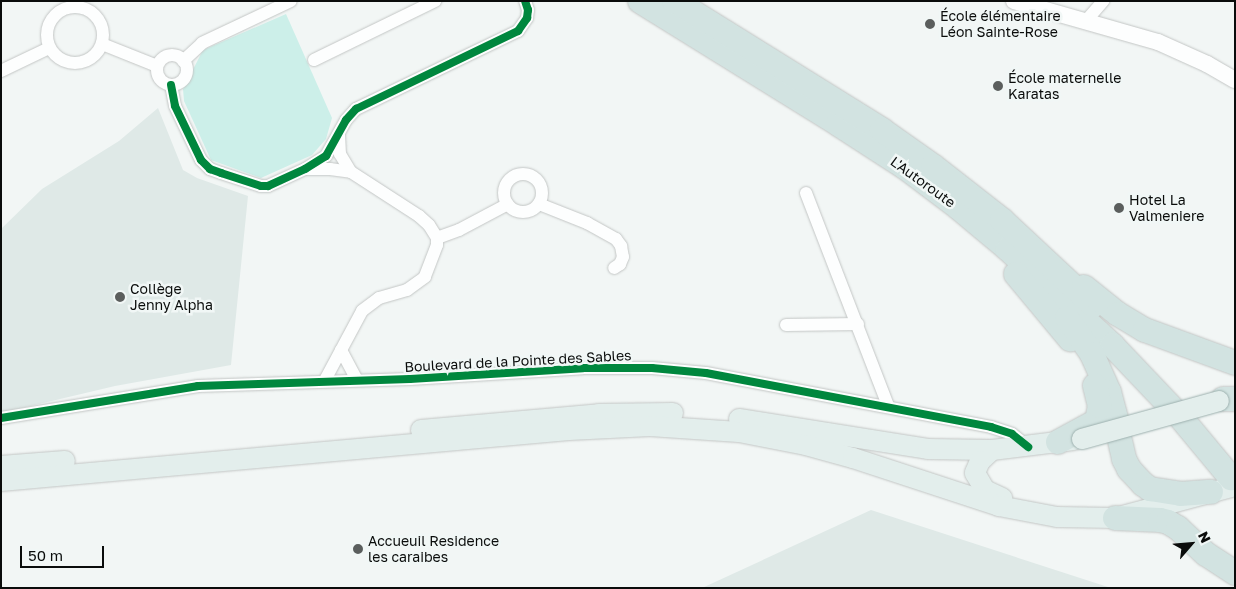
<!DOCTYPE html>
<meta charset="utf-8">
<style>
body{margin:0}
#map{position:relative;width:1236px;height:589px;overflow:hidden;background:#f2f6f5;font-family:"Golos Text",sans-serif}
div>[style]{position:absolute}
.built>*{inset:0;background:#dfe9e7}
.green>*{inset:0;background:#ccefe9}
.roads{filter:drop-shadow(0 0 1px #c3c6c5) drop-shadow(0 0 1px #c3c6c5)}
.minor>*{height:12px;margin:-6px;padding:0 6px;transform-origin:6px;border-radius:6px;background:#fdfefe}
.minor>.ring{margin:-6px;padding:0;box-sizing:content-box;background:none;border:12px solid #fdfefe;border-radius:50%}
.tertiary>*{height:16px;margin:-8px;padding:0 8px;transform-origin:8px;border-radius:8px;background:#fdfefe}
.primary>*{height:20px;margin:-10px;padding:0 10px;transform-origin:10px;border-radius:10px;background:#e3eeec}
.motorway>*{height:24px;margin:-12px;padding:0 12px;transform-origin:12px;border-radius:12px;background:#d2e3e1}
.bridges{filter:drop-shadow(0 0 1px #9db0ae) drop-shadow(0 0 1px #9db0ae)}
.primary-bridge>*{height:20px;margin:-10px;padding:0 10px;transform-origin:10px;border-radius:10px;background:#e3eeec}
.cycleway>*{height:8px;margin:-4px;padding:0 4px;transform-origin:4px;border-radius:4px;background:#00873e}
.dots>*{width:14px;height:14px;translate:-50% -50%;box-sizing:border-box;border:2px solid #f1f7f6;border-radius:50%}
span{translate:-50% -50%;white-space:nowrap;text-align:center;line-height:1.15;-webkit-text-stroke:5px #f1f7f6;paint-order:stroke}
.poi-label{font-size:14px;color:#0a0c0b}
.left{translate:0 -50%;text-align:left}
.street-label{font-size:14px;color:#0a0c0b}
.frame{position:absolute;inset:0;border:2px solid #0a0c0b;pointer-events:none}
.north{position:absolute;left:1166px;top:519px;width:50px;height:50px;-webkit-text-stroke:4px #f1f7f6;paint-order:stroke;rotate:63deg;font-size:14px;font-weight:700;line-height:20px;text-align:center;color:#0a0c0b}
.north::after{content:'';display:block;margin:auto;width:18px;height:22px;background:#0a0c0b;clip-path:polygon(50% 0,100% 100%,50% 72%,0 100%)}
.scale{position:absolute;left:20px;top:546px;width:84px;height:22px;box-sizing:border-box;border:2px solid #0a0c0b;border-top:0;padding-left:6px;font-size:15px;line-height:18px;white-space:nowrap;color:#0a0c0b;-webkit-text-stroke:4px #f1f7f6;paint-order:stroke}
</style>
<div id="map">
<div class="built">
<i style="clip-path:polygon(158px 108px,183px 170px,197px 178px,248px 196px,231px 365px,115px 386px,1px 413px,1px 229px,42px 189px,119px 141px)"></i>
<i style="clip-path:polygon(871px 510px,1111px 588px,702px 588px)"></i>
</div>
<div class="green">
<i style="clip-path:polygon(286px 14px,332px 118px,326px 139px,312px 155px,261px 178px,211px 160px,184px 101px,183px 89px,203px 50px)"></i>
</div>
<div class="roads">
<div class="minor">
<i class="ring" style="left:47px;top:7px;width:44px;height:44px"></i>
<i style="left:1085px;top:22px;width:28px;rotate:-49deg"></i>
<i style="left:102px;top:44px;width:59px;rotate:21.8deg"></i>
<i class="ring" style="left:157px;top:55px;width:18px;height:18px"></i>
<i style="left:314px;top:60px;width:135px;rotate:-26deg"></i>
<i style="left:183px;top:61px;width:26px;rotate:-43deg"></i>
<i style="left:202px;top:43px;width:98px;rotate:-25.3deg"></i>
<i style="left:1px;top:71px;width:53px;rotate:-25.6deg"></i>
<i style="left:171px;top:85px;width:21px;rotate:79deg"></i>
<i style="left:175px;top:106px;width:60px;rotate:64.3deg"></i>
<i style="left:201px;top:160px;width:13px;rotate:45deg"></i>
<i style="left:210px;top:169px;width:12px;rotate:20deg"></i>
<i style="left:221px;top:173px;width:42px;rotate:18deg"></i>
<i style="left:261px;top:186px;width:7px"></i>
<i style="left:268px;top:186px;width:41px;rotate:-24.7deg"></i>
<i style="left:305px;top:169px;width:25px;rotate:-32deg"></i>
<i style="left:326px;top:156px;width:41px;rotate:-60.9deg"></i>
<i style="left:346px;top:120px;width:15px;rotate:-48deg"></i>
<i style="left:356px;top:109px;width:180px;rotate:-25.7deg"></i>
<i style="left:518px;top:31px;width:16px;rotate:-55deg"></i>
<i style="left:527px;top:18px;width:8px;rotate:-83deg"></i>
<i style="left:528px;top:10px;width:9px;rotate:-108deg"></i>
<i style="left:339px;top:135px;width:19px;rotate:87deg"></i>
<i style="left:340px;top:154px;width:21px;rotate:59deg"></i>
<i style="left:306px;top:169px;width:24px"></i>
<i style="left:330px;top:169px;width:21px;rotate:8deg"></i>
<i style="left:351px;top:172px;width:81px;rotate:32.9deg"></i>
<i style="left:419px;top:216px;width:13px;rotate:42deg"></i>
<i style="left:429px;top:225px;width:15px;rotate:58deg"></i>
<i style="left:437px;top:238px;width:7px;rotate:90deg"></i>
<i style="left:437px;top:245px;width:34px;rotate:111deg"></i>
<i style="left:425px;top:277px;width:22px;rotate:144deg"></i>
<i style="left:407px;top:290px;width:29px;rotate:164deg"></i>
<i style="left:379px;top:298px;width:21px;rotate:143deg"></i>
<i style="left:362px;top:311px;width:78px;rotate:118.2deg"></i>
<i class="ring" style="left:504px;top:174px;width:26px;height:26px"></i>
<i style="left:806px;top:193px;width:228px;rotate:68.9deg"></i>
<i style="left:539px;top:204px;width:52px;rotate:21.6deg"></i>
<i style="left:587px;top:223px;width:33px;rotate:29deg"></i>
<i style="left:616px;top:239px;width:9px;rotate:54deg"></i>
<i style="left:621px;top:246px;width:11px;rotate:80deg"></i>
<i style="left:623px;top:257px;width:8px;rotate:113deg"></i>
<i style="left:620px;top:264px;width:7px;rotate:146deg"></i>
<i style="left:437px;top:238px;width:23px;rotate:-20deg"></i>
<i style="left:459px;top:230px;width:55px;rotate:-28deg"></i>
<i style="left:786px;top:325px;width:72px;rotate:-0.8deg"></i>
<i style="left:341px;top:350px;width:34px;rotate:62deg"></i>
<i style="left:1px;top:418px;width:200px;rotate:-9.2deg"></i>
<i style="left:198px;top:386px;width:212px;rotate:-1.9deg"></i>
<i style="left:410px;top:379px;width:173px;rotate:-3.6deg"></i>
<i style="left:583px;top:368px;width:69px"></i>
<i style="left:652px;top:368px;width:54px;rotate:5.3deg"></i>
<i style="left:706px;top:373px;width:290px;rotate:10.7deg"></i>
<i style="left:991px;top:427px;width:22px;rotate:18deg"></i>
<i style="left:1012px;top:434px;width:21px;rotate:39deg"></i>
</div>
<div class="tertiary">
<i style="left:1014px;top:1px;width:150px;rotate:15.9deg"></i>
<i style="left:1158px;top:42px;width:54px;rotate:24.2deg"></i>
<i style="left:1207px;top:64px;width:32px;rotate:30deg"></i>
</div>
<div class="primary">
<i style="left:739px;top:419px;width:191px;rotate:9deg"></i>
<i style="left:928px;top:449px;width:64px;rotate:0.9deg"></i>
<i style="left:992px;top:450px;width:82px;rotate:-7deg"></i>
<i style="left:421px;top:430px;width:179px;rotate:-5.1deg"></i>
<i style="left:599px;top:414px;width:74px;rotate:-0.8deg"></i>
<i style="left:992px;top:450px;width:16px;rotate:137deg"></i>
<i style="left:980px;top:461px;width:13px;rotate:113deg"></i>
<i style="left:975px;top:473px;width:20px;rotate:60deg"></i>
<i style="left:985px;top:490px;width:19px;rotate:25deg"></i>
<i style="left:1px;top:466px;width:64px;rotate:-4.5deg"></i>
<i style="left:1px;top:481px;width:570px;rotate:-5.13deg"></i>
<i style="left:569px;top:430px;width:81px;rotate:-2.8deg"></i>
<i style="left:650px;top:426px;width:89px;rotate:3.9deg"></i>
<i style="left:739px;top:432px;width:68px;rotate:11deg"></i>
<i style="left:806px;top:445px;width:49px;rotate:15.5deg"></i>
<i style="left:853px;top:458px;width:154px;rotate:18.2deg"></i>
<i style="left:999px;top:506px;width:59px;rotate:10.7deg"></i>
<i style="left:1057px;top:517px;width:58px;rotate:1deg"></i>
<i style="left:1115px;top:518px;width:124px;rotate:-14.9deg"></i>
</div>
<div class="motorway">
<i style="left:640px;top:1px;width:233px;rotate:31.8deg"></i>
<i style="left:838px;top:124px;width:81px;rotate:32.9deg"></i>
<i style="left:906px;top:168px;width:66px;rotate:37deg"></i>
<i style="left:959px;top:208px;width:64px;rotate:39.9deg"></i>
<i style="left:1008px;top:249px;width:142px;rotate:42.7deg"></i>
<i style="left:1112px;top:345px;width:86px;rotate:46.4deg"></i>
<i style="left:675px;top:1px;width:244px;rotate:31.9deg"></i>
<i style="left:882px;top:130px;width:62px;rotate:35.2deg"></i>
<i style="left:933px;top:166px;width:88px;rotate:38deg"></i>
<i style="left:1002px;top:220px;width:125px;rotate:43deg"></i>
<i style="left:1016px;top:274px;width:85px;rotate:50.3deg"></i>
<i style="left:1084px;top:287px;width:43px;rotate:38.5deg"></i>
<i style="left:1118px;top:314px;width:31px;rotate:31deg"></i>
<i style="left:1145px;top:330px;width:96px;rotate:20.1deg"></i>
<i style="left:1067px;top:318px;width:44px;rotate:55.2deg"></i>
<i style="left:1092px;top:354px;width:42px;rotate:65.9deg"></i>
<i style="left:1109px;top:392px;width:28px;rotate:75deg"></i>
<i style="left:1223px;top:399px;width:12px"></i>
<i style="left:1182px;top:419px;width:77px;rotate:50.3deg"></i>
<i style="left:1120px;top:441px;width:18px;rotate:77deg"></i>
<i style="left:1124px;top:459px;width:11px;rotate:63deg"></i>
<i style="left:1129px;top:469px;width:21px;rotate:47deg"></i>
<i style="left:1143px;top:484px;width:9px;rotate:36deg"></i>
<i style="left:1150px;top:489px;width:30px;rotate:9deg"></i>
<i style="left:1180px;top:494px;width:31px;rotate:-4deg"></i>
<i style="left:1058px;top:442px;width:44px;rotate:-28.3deg"></i>
<i style="left:1097px;top:421px;width:15px;rotate:-79deg"></i>
<i style="left:1100px;top:406px;width:21px;rotate:-104deg"></i>
<i style="left:1115px;top:518px;width:45px;rotate:2.5deg"></i>
<i style="left:1160px;top:520px;width:8px;rotate:14deg"></i>
<i style="left:1168px;top:522px;width:12px;rotate:31deg"></i>
<i style="left:1178px;top:528px;width:38px;rotate:43deg"></i>
<i style="left:1206px;top:554px;width:35px;rotate:33deg"></i>
</div>
</div>
<div class="bridges">
<div class="primary-bridge">
<i style="left:1082px;top:439px;width:142px;rotate:-15.5deg"></i>
</div>
</div>
<div class="cycleway">
<i style="left:171px;top:85px;width:21px;rotate:79deg"></i>
<i style="left:175px;top:106px;width:60px;rotate:64.3deg"></i>
<i style="left:201px;top:160px;width:13px;rotate:45deg"></i>
<i style="left:210px;top:169px;width:12px;rotate:20deg"></i>
<i style="left:221px;top:173px;width:42px;rotate:18deg"></i>
<i style="left:261px;top:186px;width:7px"></i>
<i style="left:268px;top:186px;width:41px;rotate:-24.7deg"></i>
<i style="left:305px;top:169px;width:25px;rotate:-32deg"></i>
<i style="left:326px;top:156px;width:41px;rotate:-60.9deg"></i>
<i style="left:346px;top:120px;width:15px;rotate:-48deg"></i>
<i style="left:356px;top:109px;width:180px;rotate:-25.7deg"></i>
<i style="left:518px;top:31px;width:16px;rotate:-55deg"></i>
<i style="left:527px;top:18px;width:8px;rotate:-83deg"></i>
<i style="left:528px;top:10px;width:9px;rotate:-108deg"></i>
<i style="left:1px;top:418px;width:200px;rotate:-9.2deg"></i>
<i style="left:198px;top:386px;width:212px;rotate:-1.9deg"></i>
<i style="left:410px;top:379px;width:173px;rotate:-3.6deg"></i>
<i style="left:583px;top:368px;width:69px"></i>
<i style="left:652px;top:368px;width:54px;rotate:5.3deg"></i>
<i style="left:706px;top:373px;width:290px;rotate:10.7deg"></i>
<i style="left:991px;top:427px;width:22px;rotate:18deg"></i>
<i style="left:1012px;top:434px;width:21px;rotate:39deg"></i>
</div>
<div class="dots">
<i style="left:930px;top:24px;background:#5b5e5d"></i>
<i style="left:998px;top:86px;background:#5b5e5d"></i>
<i style="left:1119px;top:208px;background:#5b5e5d"></i>
<i style="left:120px;top:297px;background:#5b5e5d"></i>
<i style="left:358px;top:549px;background:#5b5e5d"></i>
</div>
<div class="poi-label">
<span class="left" style="left:940px;top:24px">École élémentaire<br>Léon Sainte-Rose</span>
<span class="left" style="left:1008px;top:86px">École maternelle<br>Karatas</span>
<span class="left" style="left:1129px;top:208px">Hotel La<br>Valmeniere</span>
<span class="left" style="left:130px;top:297px">Collège<br>Jenny Alpha</span>
<span class="left" style="left:368px;top:549px">Accueuil Residence<br>les caraibes</span>
</div>
<div class="street-label">
<span style="left:923px;top:182px;rotate:36deg">L'Autoroute</span>
<span style="left:518px;top:361px;rotate:-3deg">Boulevard de la Pointe des Sables</span>
</div>
<div class="frame"></div>
<div class="north">N</div>
<div class="scale">50 m</div>
</div>
